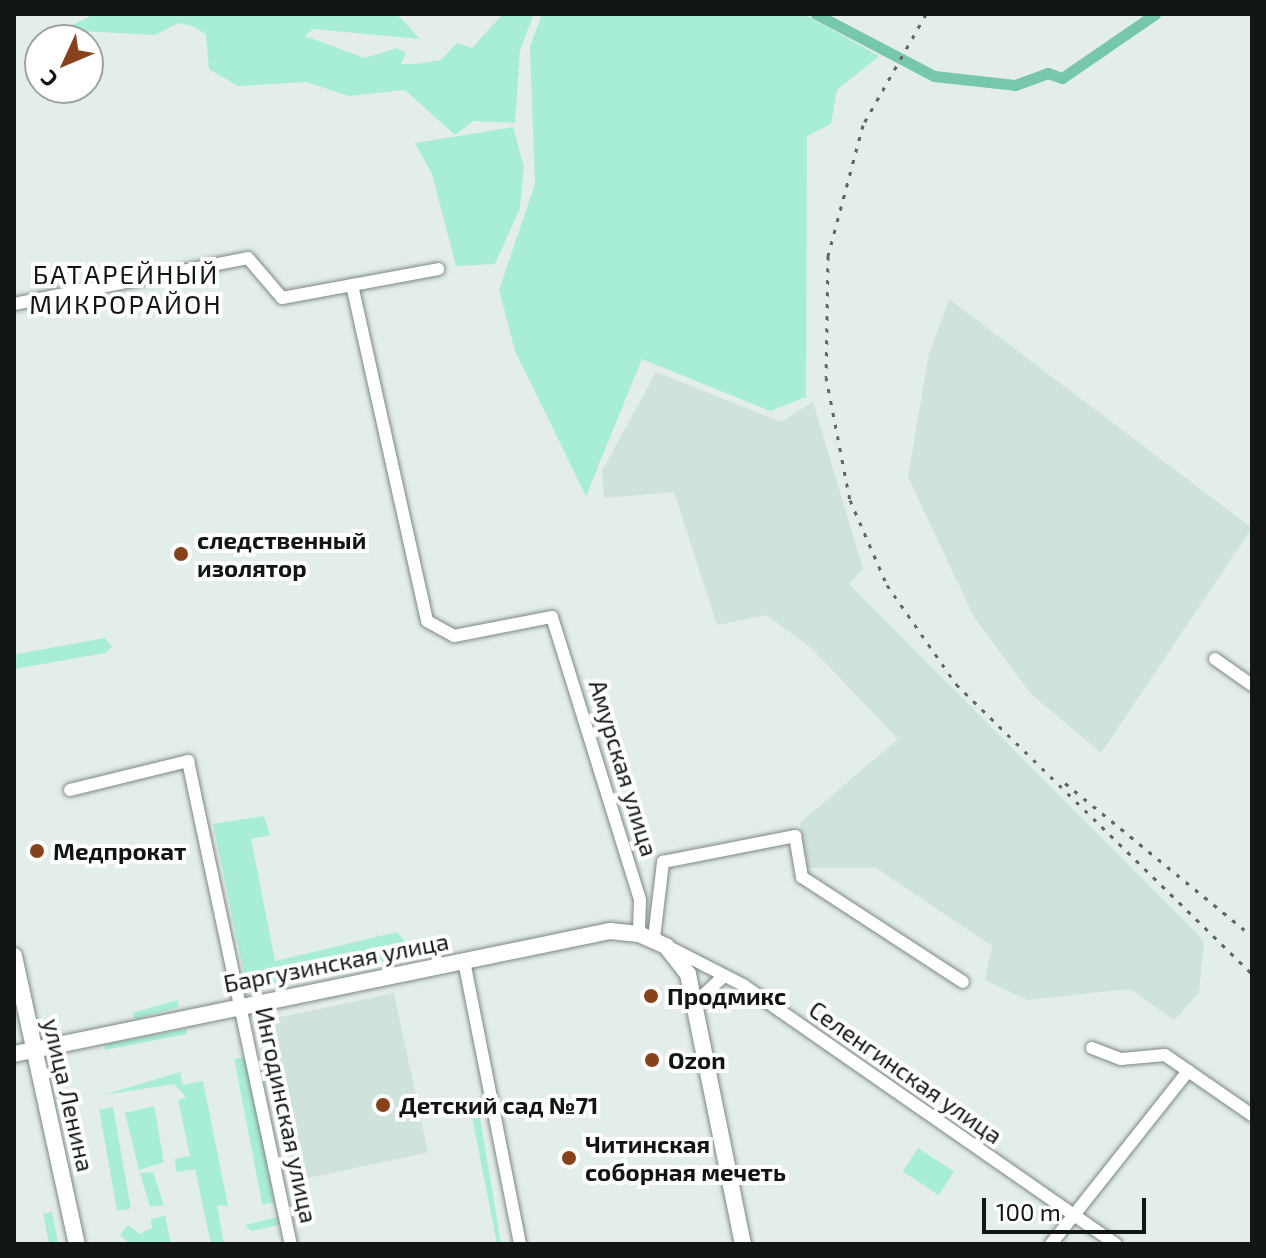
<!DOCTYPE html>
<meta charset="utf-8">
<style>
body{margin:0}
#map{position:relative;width:1266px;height:1258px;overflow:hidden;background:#e3ede9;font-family:"Exo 2",sans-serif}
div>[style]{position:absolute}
.built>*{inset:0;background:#cfe2dc;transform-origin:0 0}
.green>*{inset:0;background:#a8edd7;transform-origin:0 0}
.canal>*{height:11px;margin:-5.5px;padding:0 5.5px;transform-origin:5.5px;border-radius:5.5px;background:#77c6ae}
.roads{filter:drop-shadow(0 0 2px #7d8783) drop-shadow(0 0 2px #7d8783)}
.street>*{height:12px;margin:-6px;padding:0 6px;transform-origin:6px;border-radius:6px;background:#fff}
.secondary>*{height:16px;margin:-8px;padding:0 8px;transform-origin:8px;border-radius:8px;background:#fff}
.rail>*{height:3px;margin-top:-1.5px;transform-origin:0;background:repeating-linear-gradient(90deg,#5f6664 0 4px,transparent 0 12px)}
.dots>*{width:22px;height:22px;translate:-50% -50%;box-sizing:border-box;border:4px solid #fff;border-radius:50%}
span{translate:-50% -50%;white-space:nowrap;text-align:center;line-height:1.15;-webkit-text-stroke:8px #fff;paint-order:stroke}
.poi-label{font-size:24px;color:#111514;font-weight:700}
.left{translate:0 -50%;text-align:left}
.street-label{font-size:24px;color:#111514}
.neighbourhood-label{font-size:26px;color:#111514;letter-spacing:2px}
.frame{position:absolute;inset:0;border:16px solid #111514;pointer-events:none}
.north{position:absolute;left:24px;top:24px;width:80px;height:80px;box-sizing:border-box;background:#fff;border:2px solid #a0a1a1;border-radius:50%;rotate:226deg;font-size:22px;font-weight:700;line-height:32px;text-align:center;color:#111514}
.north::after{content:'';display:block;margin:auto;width:28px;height:36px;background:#88421b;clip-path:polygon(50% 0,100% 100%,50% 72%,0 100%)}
.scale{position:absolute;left:982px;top:1198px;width:164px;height:36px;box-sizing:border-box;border:4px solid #111514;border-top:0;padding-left:10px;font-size:24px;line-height:28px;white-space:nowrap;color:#111514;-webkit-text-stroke:6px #fff;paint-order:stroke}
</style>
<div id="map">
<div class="built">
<i style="clip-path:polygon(949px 299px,1252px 528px,1101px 753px,1031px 694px,974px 617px,908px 477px,929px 354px)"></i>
<i style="clip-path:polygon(656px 372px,781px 422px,813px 402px,863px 569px,849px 584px,1204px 941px,1199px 993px,1174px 1020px,1130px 989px,1027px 1000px,985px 980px,992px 946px,876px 868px,808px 868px,800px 823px,898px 739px,810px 647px,766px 615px,717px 625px,674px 492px,604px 498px,602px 471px)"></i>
<i style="left:394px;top:993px;width:163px;height:136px;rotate:78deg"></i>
</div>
<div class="green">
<i style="clip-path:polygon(95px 14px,397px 14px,420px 39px,313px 29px,305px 36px,365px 58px,397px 48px,406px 53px,401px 64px,416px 64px,441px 60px,457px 43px,472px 48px,503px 14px,534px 14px,520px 50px,515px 123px,473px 121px,455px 135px,405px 90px,349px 96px,306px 82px,238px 86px,209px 69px,206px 34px,192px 26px,178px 23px,155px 35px,62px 30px)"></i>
<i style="clip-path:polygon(542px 14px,804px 14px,879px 56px,837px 90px,831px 124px,807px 136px,806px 397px,770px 411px,642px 359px,586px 496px,515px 351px,499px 290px,535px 184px,530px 47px)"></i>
<i style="clip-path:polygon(513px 127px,524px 167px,520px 208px,495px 264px,456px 266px,432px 174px,415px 143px)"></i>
<i style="clip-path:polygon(105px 638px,112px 647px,105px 653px,14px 669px,17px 654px)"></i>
<i style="clip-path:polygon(264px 816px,270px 835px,251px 839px,275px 961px,397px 932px,417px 956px,255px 991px,244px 973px,213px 824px)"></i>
<i style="left:177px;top:1000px;width:7px;height:46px;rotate:74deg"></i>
<i style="left:186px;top:1029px;width:5px;height:83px;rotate:79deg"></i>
<i style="left:246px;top:1057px;width:148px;height:12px;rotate:79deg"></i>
<i style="clip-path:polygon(180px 1072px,183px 1085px,203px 1081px,228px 1206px,217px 1205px,224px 1244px,211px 1244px,195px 1169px,176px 1172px,175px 1159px,190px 1156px,178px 1100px,186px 1097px,174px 1084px,104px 1095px)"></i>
<i style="clip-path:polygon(154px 1106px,164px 1162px,139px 1170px,125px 1113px)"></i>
<i style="left:113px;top:1107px;width:103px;height:14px;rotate:80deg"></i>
<i style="clip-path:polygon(471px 1111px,479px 1112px,501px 1244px,497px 1244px)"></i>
<i style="left:918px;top:1148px;width:43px;height:28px;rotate:33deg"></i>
<i style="clip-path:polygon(153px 1172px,164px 1205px,150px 1207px,140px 1173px)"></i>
<i style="left:52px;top:1212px;width:33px;height:9px;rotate:79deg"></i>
<i style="clip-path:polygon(165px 1216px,171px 1244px,130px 1244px,120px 1235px,128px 1225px,140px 1234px,152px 1228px,151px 1219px)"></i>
<i style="clip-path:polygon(282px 1216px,278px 1225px,251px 1231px,245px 1225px)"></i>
</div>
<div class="canal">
<i style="left:816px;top:14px;width:133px;rotate:27.7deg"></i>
<i style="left:934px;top:76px;width:81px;rotate:6.3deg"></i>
<i style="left:1015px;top:85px;width:35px;rotate:-20deg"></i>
<i style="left:1048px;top:73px;width:15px;rotate:20deg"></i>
<i style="left:1062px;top:78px;width:113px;rotate:-34.5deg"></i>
</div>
<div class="roads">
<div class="street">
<i style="left:352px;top:285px;width:344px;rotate:77.4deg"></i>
<i style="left:427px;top:621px;width:31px;rotate:29deg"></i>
<i style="left:454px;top:636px;width:100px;rotate:-11deg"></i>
<i style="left:552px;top:617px;width:296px;rotate:72.7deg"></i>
<i style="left:640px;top:900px;width:34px;rotate:92deg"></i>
<i style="left:14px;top:304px;width:238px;rotate:-11.1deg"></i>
<i style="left:248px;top:258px;width:52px;rotate:49.6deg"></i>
<i style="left:282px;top:298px;width:159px;rotate:-10.5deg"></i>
<i style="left:1215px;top:659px;width:45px;rotate:35.1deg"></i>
<i style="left:70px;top:790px;width:122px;rotate:-13.8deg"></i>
<i style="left:188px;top:761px;width:494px;rotate:78deg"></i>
<i style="left:654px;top:938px;width:77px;rotate:-83.2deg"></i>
<i style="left:663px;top:862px;width:135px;rotate:-11.1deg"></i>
<i style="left:795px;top:836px;width:42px;rotate:80.3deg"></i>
<i style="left:802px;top:877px;width:192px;rotate:33.1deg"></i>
<i style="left:669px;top:947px;width:83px;rotate:27.2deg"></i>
<i style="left:743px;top:985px;width:454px;rotate:34.8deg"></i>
<i style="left:464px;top:961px;width:288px;rotate:78.8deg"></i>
<i style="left:695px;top:1003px;width:40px;rotate:-43deg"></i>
<i style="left:1092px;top:1048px;width:31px;rotate:21deg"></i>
<i style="left:1121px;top:1059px;width:44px;rotate:-5.2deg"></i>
<i style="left:1165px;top:1055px;width:106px;rotate:34.6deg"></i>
<i style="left:1051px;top:1244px;width:221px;rotate:-51.6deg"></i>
</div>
<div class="secondary">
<i style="left:14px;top:956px;width:295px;rotate:77.7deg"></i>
<i style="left:14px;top:1054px;width:609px;rotate:-11.66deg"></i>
<i style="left:610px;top:931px;width:29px;rotate:6deg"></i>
<i style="left:639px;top:934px;width:30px;rotate:24deg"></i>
<i style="left:666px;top:946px;width:36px;rotate:52deg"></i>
<i style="left:688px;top:974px;width:276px;rotate:78.5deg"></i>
</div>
</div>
<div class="rail">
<i style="left:926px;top:14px;width:128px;rotate:119.6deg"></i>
<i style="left:863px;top:125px;width:136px;rotate:105deg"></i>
<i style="left:828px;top:256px;width:121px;rotate:90.9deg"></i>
<i style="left:826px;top:377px;width:125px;rotate:79deg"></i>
<i style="left:850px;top:500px;width:93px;rotate:66.5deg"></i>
<i style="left:887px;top:585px;width:121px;rotate:55.1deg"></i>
<i style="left:956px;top:684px;width:414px;rotate:44.4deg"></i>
<i style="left:1065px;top:783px;width:242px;rotate:39.3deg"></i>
</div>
<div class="dots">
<i style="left:181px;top:554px;background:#88421b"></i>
<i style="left:37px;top:851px;background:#88421b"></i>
<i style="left:651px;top:996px;background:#88421b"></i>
<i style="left:652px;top:1060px;background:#88421b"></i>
<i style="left:383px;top:1105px;background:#88421b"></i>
<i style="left:569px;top:1158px;background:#88421b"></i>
</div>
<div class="poi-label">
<span class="left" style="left:197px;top:554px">следственный<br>изолятор</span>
<span class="left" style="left:53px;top:851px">Медпрокат</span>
<span class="left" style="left:667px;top:996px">Продмикс</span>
<span class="left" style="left:668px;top:1060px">Ozon</span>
<span class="left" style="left:399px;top:1105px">Детский сад №71</span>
<span class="left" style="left:585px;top:1158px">Читинская<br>соборная мечеть</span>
</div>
<div class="street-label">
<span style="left:624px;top:768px;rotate:73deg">Амурская улица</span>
<span style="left:336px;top:962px;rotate:-11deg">Баргузинская улица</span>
<span style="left:906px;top:1072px;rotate:35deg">Селенгинская улица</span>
<span style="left:69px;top:1095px;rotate:77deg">улица Ленина</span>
<span style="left:287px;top:1115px;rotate:78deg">Ингодинская улица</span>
</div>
<div class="neighbourhood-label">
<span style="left:126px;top:289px">БАТАРЕЙНЫЙ<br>МИКРОРАЙОН</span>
</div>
<div class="frame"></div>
<div class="north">С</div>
<div class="scale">100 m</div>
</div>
